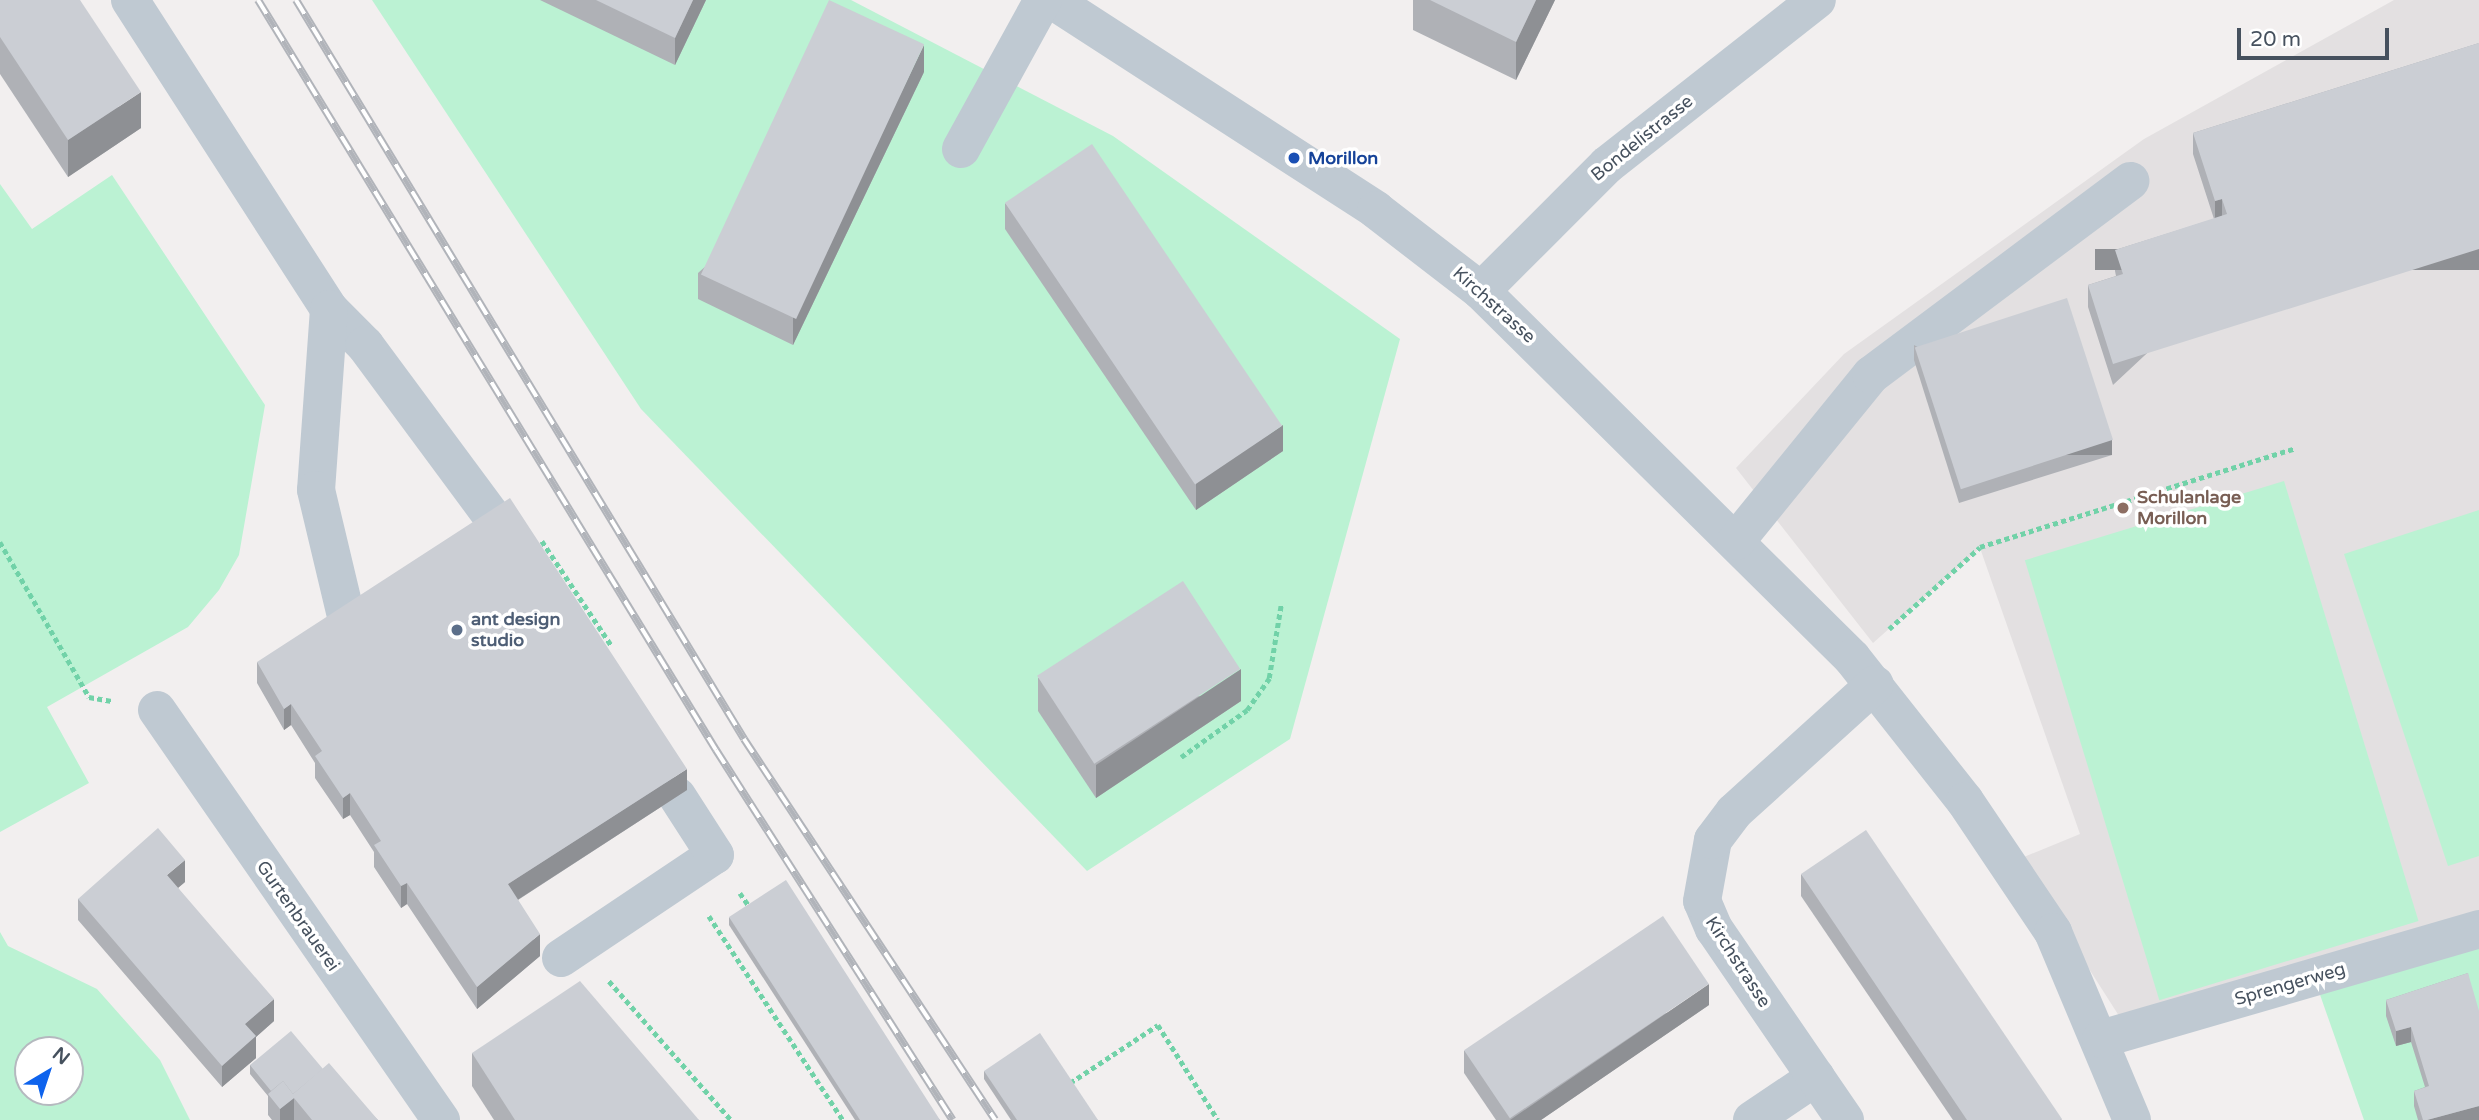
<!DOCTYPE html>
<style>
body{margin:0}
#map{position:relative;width:2479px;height:1120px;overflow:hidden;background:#f2efef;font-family:"Varela Round",sans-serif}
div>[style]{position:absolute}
.education>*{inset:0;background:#e3e0e1}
.green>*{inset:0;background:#bbf2d3;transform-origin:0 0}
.path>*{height:4.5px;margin-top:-2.25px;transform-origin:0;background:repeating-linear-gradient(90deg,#71d2a8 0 5px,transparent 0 8.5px)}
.minor>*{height:38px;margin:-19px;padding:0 19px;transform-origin:19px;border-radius:19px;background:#bfc9d2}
.rail>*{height:8px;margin-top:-4px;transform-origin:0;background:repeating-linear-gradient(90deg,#fff 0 16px,#b1b4ba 0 32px);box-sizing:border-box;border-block:2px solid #b1b4ba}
.wall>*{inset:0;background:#afb1b6}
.shaded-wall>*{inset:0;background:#8e9094;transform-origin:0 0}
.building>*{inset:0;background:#cbced4;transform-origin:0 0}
.dots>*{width:19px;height:19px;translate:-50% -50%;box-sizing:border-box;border:4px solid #fff;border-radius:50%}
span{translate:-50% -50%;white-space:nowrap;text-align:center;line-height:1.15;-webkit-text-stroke:7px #fff;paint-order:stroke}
.street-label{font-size:18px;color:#46515e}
.transit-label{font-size:18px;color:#164399;font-weight:700}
.left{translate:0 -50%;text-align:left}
.education-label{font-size:18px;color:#785e54;font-weight:700}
.service-label{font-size:18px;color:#4e5e75;font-weight:700}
.north{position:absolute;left:14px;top:1036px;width:70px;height:70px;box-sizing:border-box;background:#fff;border:2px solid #b5b9bf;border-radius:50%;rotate:39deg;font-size:19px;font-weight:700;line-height:28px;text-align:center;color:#46515e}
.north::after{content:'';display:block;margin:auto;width:24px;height:32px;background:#0e63ed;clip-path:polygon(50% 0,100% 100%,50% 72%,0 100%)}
.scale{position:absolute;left:2237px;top:28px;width:152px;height:32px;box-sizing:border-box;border:4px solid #46515e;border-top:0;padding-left:9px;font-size:21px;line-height:24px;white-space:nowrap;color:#46515e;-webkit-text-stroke:5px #fff;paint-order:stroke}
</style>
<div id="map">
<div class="education">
<i style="clip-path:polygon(2394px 0,2479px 0,2479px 925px,2128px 1030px,2019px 859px,2080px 834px,1980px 548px,1873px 643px,1736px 468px,1844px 354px,2144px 139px)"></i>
</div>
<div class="green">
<i style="clip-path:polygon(372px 0,851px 0,1113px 136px,1400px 339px,1290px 739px,1087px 871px,641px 409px)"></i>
<i style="clip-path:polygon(112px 175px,265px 405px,239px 555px,219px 590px,188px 627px,47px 707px,89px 783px,0 832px,0 184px,32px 229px)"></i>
<i style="left:2284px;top:481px;width:460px;height:271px;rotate:73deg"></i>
<i style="clip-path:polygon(2479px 510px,2479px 856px,2448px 866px,2344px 554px)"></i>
<i style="clip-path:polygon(evenodd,0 932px,8px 946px,97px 989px,160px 1060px,190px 1120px,0 1120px,0 932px,28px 1050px,70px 1050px,70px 1092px,28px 1092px,28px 1050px)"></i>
<i style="clip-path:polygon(2479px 938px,2479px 1120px,2364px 1120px,2318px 989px)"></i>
</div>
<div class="path">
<i style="left:542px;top:541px;width:125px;rotate:56.4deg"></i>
<i style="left:0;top:542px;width:179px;rotate:60.1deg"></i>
<i style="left:89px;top:697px;width:23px;rotate:10deg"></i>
<i style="left:1889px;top:629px;width:122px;rotate:-42deg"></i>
<i style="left:1980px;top:547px;width:330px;rotate:-17.4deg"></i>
<i style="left:1181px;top:757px;width:81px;rotate:-35.5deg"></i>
<i style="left:1247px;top:710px;width:39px;rotate:-55deg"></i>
<i style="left:1269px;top:678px;width:74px;rotate:-80.7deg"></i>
<i style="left:740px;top:893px;width:19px;rotate:55deg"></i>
<i style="left:709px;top:916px;width:244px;rotate:56.7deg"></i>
<i style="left:609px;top:981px;width:185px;rotate:48.7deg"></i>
<i style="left:1070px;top:1083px;width:105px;rotate:-33.4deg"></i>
<i style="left:1158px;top:1025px;width:112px;rotate:57.7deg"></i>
</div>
<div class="minor">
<i style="left:130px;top:0;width:368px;rotate:57.2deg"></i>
<i style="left:329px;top:309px;width:51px;rotate:45deg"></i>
<i style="left:365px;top:345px;width:225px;rotate:53.5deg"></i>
<i style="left:1052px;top:0;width:386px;rotate:32.9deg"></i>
<i style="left:1376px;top:210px;width:133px;rotate:37.6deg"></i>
<i style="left:1481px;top:291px;width:522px;rotate:44.69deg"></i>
<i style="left:1852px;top:658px;width:182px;rotate:51.7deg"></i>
<i style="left:1965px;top:801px;width:158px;rotate:56.1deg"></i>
<i style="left:2053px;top:932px;width:204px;rotate:67.2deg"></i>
<i style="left:961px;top:149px;width:170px;rotate:-61.2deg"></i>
<i style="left:1481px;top:291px;width:178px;rotate:-45deg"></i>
<i style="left:1607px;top:165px;width:267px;rotate:-38.2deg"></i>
<i style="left:329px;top:309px;width:181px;rotate:94.1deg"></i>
<i style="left:316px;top:490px;width:138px;rotate:76.6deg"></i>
<i style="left:1736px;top:541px;width:214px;rotate:-50.9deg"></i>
<i style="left:1871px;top:375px;width:324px;rotate:-36.8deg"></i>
<i style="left:157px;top:710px;width:499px;rotate:55.3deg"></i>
<i style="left:561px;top:958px;width:185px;rotate:-33.8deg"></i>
<i style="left:715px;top:855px;width:70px;rotate:-122.8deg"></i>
<i style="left:2101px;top:1039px;width:394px;rotate:-16.2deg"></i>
<i style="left:1752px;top:1120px;width:77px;rotate:-33.9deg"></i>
<i style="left:1845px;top:1120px;width:232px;rotate:-124.4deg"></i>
<i style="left:1714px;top:929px;width:30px;rotate:-113deg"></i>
<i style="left:1702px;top:901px;width:62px;rotate:-79.8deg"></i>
<i style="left:1713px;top:840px;width:35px;rotate:-53deg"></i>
<i style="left:1734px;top:812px;width:190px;rotate:-42.2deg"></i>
</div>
<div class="rail">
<i style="left:258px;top:0;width:879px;rotate:58.59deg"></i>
<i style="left:716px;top:750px;width:439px;rotate:57.4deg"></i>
<i style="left:296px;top:0;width:864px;rotate:58.77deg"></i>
<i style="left:744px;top:739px;width:456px;rotate:56.6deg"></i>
</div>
<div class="wall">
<i style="clip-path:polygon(0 0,141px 128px,68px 177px,0 74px)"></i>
<i style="clip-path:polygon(540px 0,706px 0,675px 65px)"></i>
<i style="clip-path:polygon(1413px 0,1555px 0,1516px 80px,1413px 30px)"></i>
<i style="clip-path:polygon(2479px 43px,2113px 385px,2088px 307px,2088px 285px,2116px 276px,2115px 271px,2115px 250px,2214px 219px,2193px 154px,2193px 133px)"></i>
<i style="clip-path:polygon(924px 72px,793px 345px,698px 299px,698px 273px)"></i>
<i style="clip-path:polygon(1005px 203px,1283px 451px,1196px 510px,1005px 229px)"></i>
<i style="clip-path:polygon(1914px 345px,2112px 455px,1959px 503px,1914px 360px)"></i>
<i style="clip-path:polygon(257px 662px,687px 790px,518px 900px,540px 956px,477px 1009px,407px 904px,401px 908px,374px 867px,374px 852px,350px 815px,343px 819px,315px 778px,315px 763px,291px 725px,284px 730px,257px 683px)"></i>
<i style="clip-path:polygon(1038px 678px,1241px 701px,1096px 798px,1038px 711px)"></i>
<i style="clip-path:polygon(1801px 874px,2062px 1120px,1953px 1120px,1801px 896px)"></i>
<i style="clip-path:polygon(185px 882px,178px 888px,274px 1021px,256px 1037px,256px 1058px,222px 1087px,78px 920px,78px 899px)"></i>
<i style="clip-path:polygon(729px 917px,940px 1120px,855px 1120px,729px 925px)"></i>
<i style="clip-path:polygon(2468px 973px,2479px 1120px,2418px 1120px,2414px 1106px,2414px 1091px,2425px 1087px,2411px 1042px,2396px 1046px,2386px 1016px,2386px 1000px)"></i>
<i style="clip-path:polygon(1709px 1005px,1541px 1120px,1496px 1120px,1464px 1073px,1464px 1051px)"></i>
<i style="clip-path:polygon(472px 1053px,699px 1120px,494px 1120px,472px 1086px)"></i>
<i style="clip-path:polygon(250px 1065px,323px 1069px,378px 1120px,272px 1120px,268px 1115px,268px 1096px,250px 1074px)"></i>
<i style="clip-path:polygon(984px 1071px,1098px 1120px,1011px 1120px,984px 1079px)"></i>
</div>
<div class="shaded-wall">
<i style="clip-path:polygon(693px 0,706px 0,675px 65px,675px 38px)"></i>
<i style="clip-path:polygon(1536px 0,1555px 0,1516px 80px,1516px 42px)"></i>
<i style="clip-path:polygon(924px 45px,924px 72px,793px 345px,793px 318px)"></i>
<i style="clip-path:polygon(141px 92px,141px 128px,68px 177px,68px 140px)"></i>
<i style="clip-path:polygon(2222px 199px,2222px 220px,2215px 222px,2215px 201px)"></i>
<i style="left:2479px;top:249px;width:21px;height:384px;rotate:90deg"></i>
<i style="clip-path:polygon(1283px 425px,1283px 451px,1196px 510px,1196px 483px)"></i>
<i style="left:2112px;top:440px;width:15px;height:160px;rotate:90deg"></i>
<i style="clip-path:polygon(1241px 669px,1241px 701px,1096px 798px,1096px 765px)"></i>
<i style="clip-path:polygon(291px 704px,291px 725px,284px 730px,284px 709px)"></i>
<i style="clip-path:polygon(687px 769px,687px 790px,508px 906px,508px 884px)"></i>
<i style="clip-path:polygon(350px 793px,350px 815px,343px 819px,343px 798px)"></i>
<i style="clip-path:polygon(185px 860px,185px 882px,167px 897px,167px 875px)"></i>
<i style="clip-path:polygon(407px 883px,407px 904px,401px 908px,401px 886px)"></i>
<i style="clip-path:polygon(540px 934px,540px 956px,477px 1009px,477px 987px)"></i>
<i style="clip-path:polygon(1709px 984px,1709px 1005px,1541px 1120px,1510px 1120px)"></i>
<i style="clip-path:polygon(274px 999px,274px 1021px,256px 1037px,256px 1058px,222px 1087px,222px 1066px,245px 1024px)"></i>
<i style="clip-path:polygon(2411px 1027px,2411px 1042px,2396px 1046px,2396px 1031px)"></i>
<i style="clip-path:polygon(294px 1098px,294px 1120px,280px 1120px,280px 1109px)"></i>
<i style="clip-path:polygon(2479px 1106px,2479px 1120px,2427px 1120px)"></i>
</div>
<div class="building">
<i style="clip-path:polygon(0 0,80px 0,141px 92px,68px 140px,0 37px)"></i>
<i style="clip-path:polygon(596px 0,693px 0,675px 38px)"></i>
<i style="left:829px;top:0;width:105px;height:303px;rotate:25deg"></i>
<i style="clip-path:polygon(1430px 0,1536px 0,1516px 42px)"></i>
<i style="clip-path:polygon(2479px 43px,2479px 249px,2113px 364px,2088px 285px,2123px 274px,2115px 250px,2227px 214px,2222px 199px,2215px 201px,2193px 133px)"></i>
<i style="left:1092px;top:144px;width:340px;height:105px;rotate:56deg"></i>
<i style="left:2067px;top:298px;width:149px;height:160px;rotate:72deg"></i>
<i style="clip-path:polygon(510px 498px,687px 769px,508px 884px,540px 934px,477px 987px,407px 883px,401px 886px,374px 845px,381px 841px,350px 793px,343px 798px,315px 756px,322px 751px,291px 704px,284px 709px,257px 662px)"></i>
<i style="left:1183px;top:581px;width:105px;height:174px;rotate:57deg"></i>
<i style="clip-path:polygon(158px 828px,185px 860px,167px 875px,274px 999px,245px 1024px,256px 1036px,222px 1066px,78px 899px)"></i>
<i style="clip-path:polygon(1866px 830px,2062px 1119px,2060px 1120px,1967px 1120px,1801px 874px)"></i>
<i style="clip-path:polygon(786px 880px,940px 1120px,860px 1120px,729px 917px)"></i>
<i style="left:1663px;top:916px;width:82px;height:240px;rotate:56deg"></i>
<i style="clip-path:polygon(2468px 973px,2479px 1011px,2479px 1106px,2427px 1120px,2423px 1120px,2414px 1091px,2429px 1086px,2411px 1027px,2396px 1031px,2386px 1000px)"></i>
<i style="clip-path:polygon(580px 981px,699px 1120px,515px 1120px,472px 1053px)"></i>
<i style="clip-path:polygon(291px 1031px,323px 1069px,293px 1094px,283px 1081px,271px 1091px,250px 1065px)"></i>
<i style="clip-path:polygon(1040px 1033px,1098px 1120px,1017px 1120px,984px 1071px)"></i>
<i style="clip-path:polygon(329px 1063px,378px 1120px,312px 1120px,294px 1098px,280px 1109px,268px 1094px,283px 1081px,293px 1094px)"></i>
</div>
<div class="dots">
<i style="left:1294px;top:158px;background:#1a4fb4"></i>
<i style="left:2123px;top:508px;background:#8d6e63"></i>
<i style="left:457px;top:630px;background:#5c6f8a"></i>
</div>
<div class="street-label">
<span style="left:1642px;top:138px;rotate:-39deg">Bondelistrasse</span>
<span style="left:1494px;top:305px;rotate:42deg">Kirchstrasse</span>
<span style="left:298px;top:916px;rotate:55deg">Gurtenbrauerei</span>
<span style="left:1738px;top:962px;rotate:57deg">Kirchstrasse</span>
<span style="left:2290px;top:984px;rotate:-16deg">Sprengerweg</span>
</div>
<div class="transit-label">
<span class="left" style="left:1308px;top:158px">Morillon</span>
</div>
<div class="education-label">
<span class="left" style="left:2137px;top:508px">Schulanlage<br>Morillon</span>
</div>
<div class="service-label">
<span class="left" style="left:471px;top:630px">ant design<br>studio</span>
</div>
<div class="north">N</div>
<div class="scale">20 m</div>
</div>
